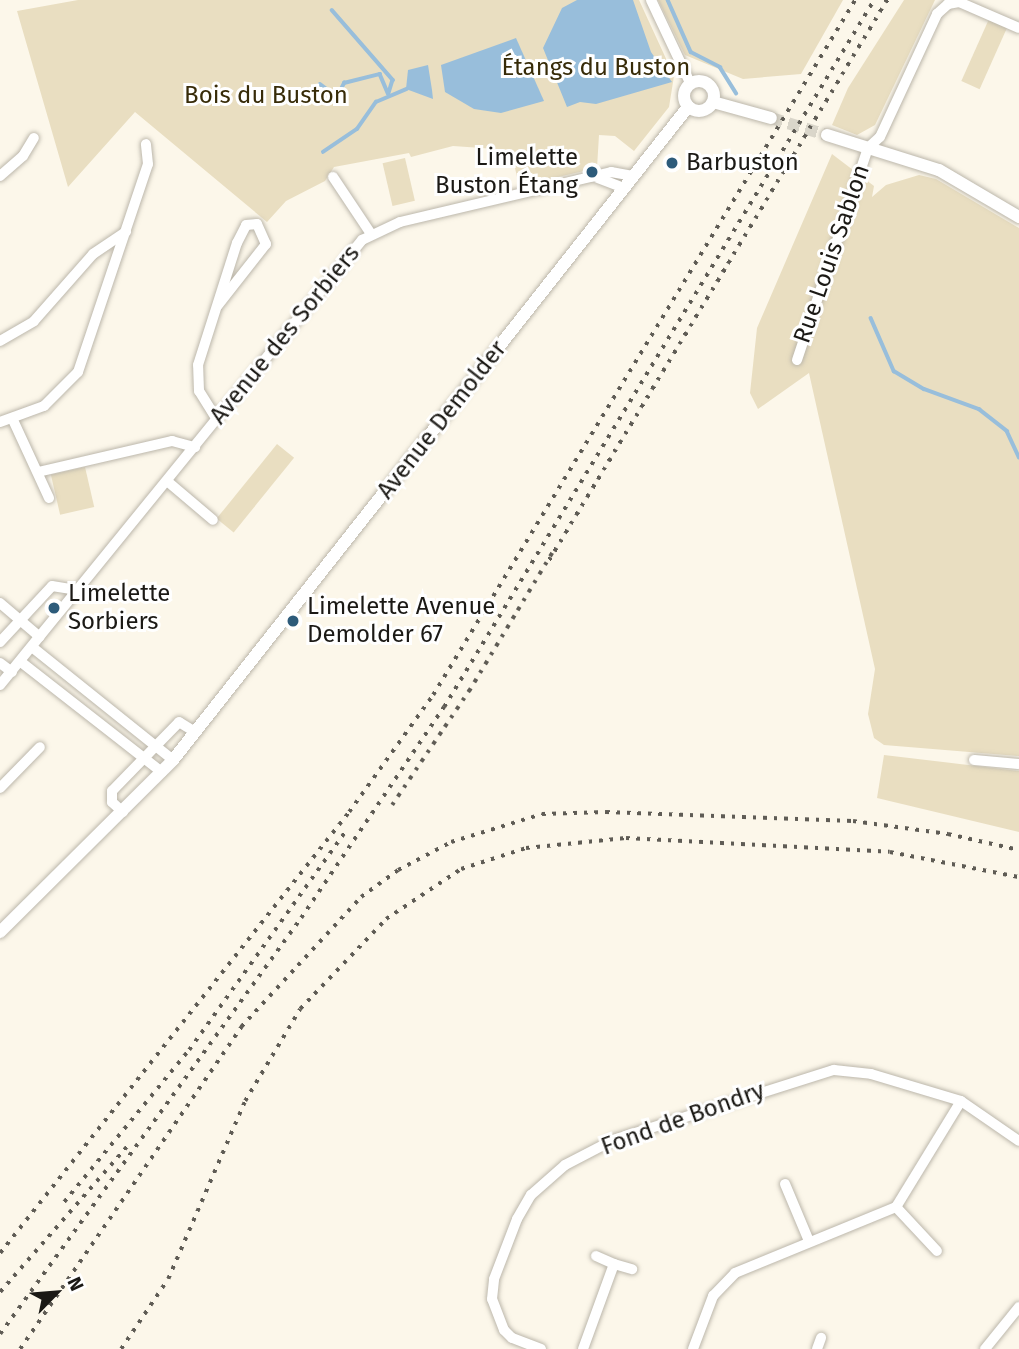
<!DOCTYPE html>
<meta charset="utf-8">
<style>
body{margin:0}
#map{position:relative;width:1019px;height:1349px;overflow:hidden;background:#fcf7ea;font-family:"Fira Sans",sans-serif}
div>[style]{position:absolute}
.green>*{inset:0;background:#e9dec1;transform-origin:0 0}
.water>*{inset:0;background:#98bedb}
.stream>*{height:3.5px;margin:-1.75px;padding:0 1.75px;transform-origin:1.75px;border-radius:1.75px;background:#98bedb}
.tertiary-tunnel>*{height:12px;margin-top:-6px;transform-origin:0;background:repeating-linear-gradient(90deg,#dad6ca 0 12px,transparent 0 18px)}
.roads{filter:drop-shadow(0 0 2px #bcb7ab) drop-shadow(0 0 2px #bcb7ab)}
.minor>*{height:10px;margin:-5px;padding:0 5px;transform-origin:5px;border-radius:5px;background:#fff}
.tertiary>*{height:12px;margin:-6px;padding:0 6px;transform-origin:6px;border-radius:6px;background:#fff}
.tertiary>.ring{margin:-6px;padding:0;box-sizing:content-box;background:none;border:12px solid #fff;border-radius:50%}
.rail>*{height:3.5px;margin-top:-1.75px;transform-origin:0;background:repeating-linear-gradient(90deg,#5f5c55 0 3.5px,transparent 0 10.5px)}
.dots>*{width:19px;height:19px;translate:-50% -50%;box-sizing:border-box;border:4px solid #fff;border-radius:50%}
span{translate:-50% -50%;white-space:nowrap;text-align:center;line-height:1.15;-webkit-text-stroke:6px #fff;paint-order:stroke}
.park-label{font-size:24px;color:#372b08}
.poi-label{font-size:24px;color:#1b1915}
.right{translate:-100% -50%;text-align:right}
.left{translate:0 -50%;text-align:left}
.street-label{font-size:24px;color:#1b1915}
.north{position:absolute;left:21px;top:1258px;width:70px;height:70px;-webkit-text-stroke:5px #fff;paint-order:stroke;rotate:65deg;font-size:19px;font-weight:700;line-height:28px;text-align:center;color:#1b1915}
.north::after{content:'';display:block;margin:auto;width:24px;height:32px;background:#1b1915;clip-path:polygon(50% 0,100% 100%,50% 72%,0 100%)}
</style>
<div id="map">
<div class="green">
<i style="clip-path:polygon(78px 0,639px 0,674px 76px,669px 107px,634px 151px,615px 136px,599px 135px,597px 168px,519px 186px,511px 150px,453px 146px,411px 157px,409px 153px,334px 167px,325px 181px,286px 201px,267px 222px,135px 112px,68px 187px,17px 11px)"></i>
<i style="clip-path:polygon(658px 0,843px 0,801px 74px,743px 79px,685px 55px)"></i>
<i style="clip-path:polygon(904px 0,935px 0,875px 125px,857px 135px,832px 125px,848px 88px)"></i>
<i style="left:989px;top:19px;width:20px;height:68px;rotate:24deg"></i>
<i style="clip-path:polygon(832px 154px,874px 186px,872px 197px,886px 185px,919px 175px,936px 179px,1019px 228px,1019px 756px,884px 745px,874px 738px,868px 714px,875px 669px,809px 373px,758px 409px,750px 393px,757px 328px)"></i>
<i style="left:405px;top:158px;width:44px;height:23px;rotate:77deg"></i>
<i style="left:277px;top:444px;width:22px;height:96px;rotate:39deg"></i>
<i style="left:85px;top:467px;width:41px;height:35px;rotate:77deg"></i>
<i style="clip-path:polygon(884px 755px,1019px 771px,1019px 832px,877px 798px)"></i>
</div>
<div class="water">
<i style="clip-path:polygon(577px 0,633px 0,651px 52px,672px 82px,596px 104px,580px 102px,567px 107px,543px 48px,562px 8px)"></i>
<i style="clip-path:polygon(516px 38px,544px 101px,501px 113px,474px 109px,445px 92px,441px 65px)"></i>
<i style="clip-path:polygon(428px 65px,432px 90px,433px 99px,406px 89px,408px 70px)"></i>
</div>
<div class="stream">
<i style="left:668px;top:0;width:57px;rotate:66.1deg"></i>
<i style="left:691px;top:52px;width:33px;rotate:27deg"></i>
<i style="left:720px;top:67px;width:31px;rotate:58deg"></i>
<i style="left:332px;top:10px;width:93px;rotate:48.9deg"></i>
<i style="left:393px;top:80px;width:14px;rotate:107deg"></i>
<i style="left:320px;top:84px;width:21px;rotate:37deg"></i>
<i style="left:337px;top:97px;width:16px;rotate:-63deg"></i>
<i style="left:344px;top:83px;width:37px;rotate:-14deg"></i>
<i style="left:380px;top:74px;width:21px;rotate:67deg"></i>
<i style="left:323px;top:152px;width:41px;rotate:-34.1deg"></i>
<i style="left:357px;top:129px;width:33px;rotate:-55deg"></i>
<i style="left:376px;top:102px;width:33px;rotate:-23deg"></i>
<i style="left:871px;top:318px;width:58px;rotate:66.5deg"></i>
<i style="left:894px;top:371px;width:35px;rotate:31deg"></i>
<i style="left:924px;top:389px;width:59px;rotate:20deg"></i>
<i style="left:979px;top:409px;width:36px;rotate:38deg"></i>
<i style="left:1007px;top:431px;width:29px;rotate:65deg"></i>
</div>
<div class="tertiary-tunnel">
<i style="left:771px;top:118px;width:59px;rotate:16.9deg"></i>
</div>
<div class="roads">
<div class="minor">
<i style="left:651px;top:0;width:92px;rotate:64.8deg"></i>
<i style="left:0;top:176px;width:30px;rotate:-41deg"></i>
<i style="left:23px;top:156px;width:21px;rotate:-59deg"></i>
<i style="left:333px;top:177px;width:69px;rotate:56.3deg"></i>
<i style="left:598px;top:178px;width:28px;rotate:21deg"></i>
<i style="left:0;top:341px;width:39px;rotate:-30deg"></i>
<i style="left:34px;top:321px;width:89px;rotate:-48.6deg"></i>
<i style="left:93px;top:254px;width:40px;rotate:-34deg"></i>
<i style="left:797px;top:360px;width:224px;rotate:-71.5deg"></i>
<i style="left:868px;top:148px;width:16px;rotate:-43deg"></i>
<i style="left:880px;top:137px;width:136px;rotate:-65.1deg"></i>
<i style="left:937px;top:14px;width:15px;rotate:-42deg"></i>
<i style="left:948px;top:4px;width:11px;rotate:-10deg"></i>
<i style="left:959px;top:2px;width:65px;rotate:23.4deg"></i>
<i style="left:216px;top:418px;width:32px;rotate:-122deg"></i>
<i style="left:199px;top:391px;width:26px;rotate:-92deg"></i>
<i style="left:198px;top:365px;width:128px;rotate:-72.3deg"></i>
<i style="left:237px;top:243px;width:20px;rotate:-63deg"></i>
<i style="left:246px;top:225px;width:11px;rotate:-5deg"></i>
<i style="left:257px;top:224px;width:22px;rotate:66deg"></i>
<i style="left:266px;top:244px;width:78px;rotate:128.2deg"></i>
<i style="left:13px;top:420px;width:86px;rotate:65.2deg"></i>
<i style="left:0;top:422px;width:47px;rotate:-20deg"></i>
<i style="left:44px;top:406px;width:48px;rotate:-45deg"></i>
<i style="left:78px;top:372px;width:219px;rotate:-71.4deg"></i>
<i style="left:148px;top:164px;width:20px;rotate:-96deg"></i>
<i style="left:38px;top:472px;width:138px;rotate:-13deg"></i>
<i style="left:172px;top:441px;width:24px;rotate:15deg"></i>
<i style="left:167px;top:481px;width:60px;rotate:40.3deg"></i>
<i style="left:0;top:603px;width:52px;rotate:40.4deg"></i>
<i style="left:0;top:642px;width:76px;rotate:-47.1deg"></i>
<i style="left:52px;top:586px;width:26px;rotate:9deg"></i>
<i style="left:32px;top:647px;width:181px;rotate:38.7deg"></i>
<i style="left:21px;top:662px;width:179px;rotate:38deg"></i>
<i style="left:0;top:663px;width:15px;rotate:37deg"></i>
<i style="left:0;top:685px;width:574px;rotate:-50.87deg"></i>
<i style="left:362px;top:240px;width:42px;rotate:-25.3deg"></i>
<i style="left:400px;top:222px;width:217px;rotate:-13.3deg"></i>
<i style="left:611px;top:172px;width:22px;rotate:10deg"></i>
<i style="left:974px;top:760px;width:45px;rotate:5.1deg"></i>
<i style="left:0;top:788px;width:57px;rotate:-45.7deg"></i>
<i style="left:123px;top:812px;width:15px;rotate:-138deg"></i>
<i style="left:112px;top:802px;width:11px;rotate:-90deg"></i>
<i style="left:112px;top:791px;width:96px;rotate:-45.8deg"></i>
<i style="left:179px;top:722px;width:19px;rotate:32deg"></i>
<i style="left:785px;top:1184px;width:62px;rotate:67.2deg"></i>
<i style="left:896px;top:1207px;width:60px;rotate:47deg"></i>
<i style="left:596px;top:1256px;width:20px;rotate:24deg"></i>
<i style="left:541px;top:1349px;width:31px;rotate:-159deg"></i>
<i style="left:512px;top:1338px;width:11px;rotate:-135deg"></i>
<i style="left:504px;top:1330px;width:33px;rotate:-111deg"></i>
<i style="left:492px;top:1299px;width:20px;rotate:-84deg"></i>
<i style="left:494px;top:1279px;width:64px;rotate:-69deg"></i>
<i style="left:517px;top:1219px;width:28px;rotate:-60deg"></i>
<i style="left:531px;top:1195px;width:45px;rotate:-41.4deg"></i>
<i style="left:565px;top:1165px;width:54px;rotate:-27.5deg"></i>
<i style="left:613px;top:1140px;width:232px;rotate:-17.6deg"></i>
<i style="left:834px;top:1070px;width:37px;rotate:6deg"></i>
<i style="left:871px;top:1074px;width:94px;rotate:16.7deg"></i>
<i style="left:961px;top:1101px;width:70px;rotate:34.6deg"></i>
<i style="left:583px;top:1349px;width:90px;rotate:-70deg"></i>
<i style="left:614px;top:1264px;width:19px;rotate:16deg"></i>
<i style="left:693px;top:1349px;width:57px;rotate:-69.3deg"></i>
<i style="left:713px;top:1296px;width:32px;rotate:-46deg"></i>
<i style="left:735px;top:1273px;width:174px;rotate:-22.3deg"></i>
<i style="left:896px;top:1207px;width:124px;rotate:-58.5deg"></i>
<i style="left:817px;top:1349px;width:12px;rotate:-70deg"></i>
<i style="left:985px;top:1349px;width:54px;rotate:-51deg"></i>
</div>
<div class="tertiary">
<i class="ring" style="left:684px;top:81px;width:18px;height:18px"></i>
<i style="left:713px;top:102px;width:60px;rotate:15.4deg"></i>
<i style="left:827px;top:135px;width:117px;rotate:17.4deg"></i>
<i style="left:939px;top:170px;width:93px;rotate:30.4deg"></i>
<i style="left:0;top:932px;width:244px;rotate:-44.8deg"></i>
<i style="left:173px;top:760px;width:832px;rotate:-51.74deg"></i>
</div>
</div>
<div class="rail">
<i style="left:549px;top:560px;width:654px;rotate:-58.89deg"></i>
<i style="left:392px;top:805px;width:138px;rotate:-56deg"></i>
<i style="left:469px;top:691px;width:163px;rotate:-59deg"></i>
<i style="left:64px;top:1202px;width:197px;rotate:-50.6deg"></i>
<i style="left:189px;top:1050px;width:269px;rotate:-54.4deg"></i>
<i style="left:0;top:1253px;width:562px;rotate:-51.64deg"></i>
<i style="left:349px;top:812px;width:144px;rotate:-54.3deg"></i>
<i style="left:433px;top:695px;width:813px;rotate:-58.73deg"></i>
<i style="left:0;top:1292px;width:196px;rotate:-48.9deg"></i>
<i style="left:0;top:1334px;width:513px;rotate:-54.11deg"></i>
<i style="left:301px;top:918px;width:255px;rotate:-55.9deg"></i>
<i style="left:444px;top:707px;width:827px;rotate:-58.69deg"></i>
<i style="left:20px;top:1349px;width:391px;rotate:-55.5deg"></i>
<i style="left:241px;top:1027px;width:177px;rotate:-47.3deg"></i>
<i style="left:361px;top:897px;width:46px;rotate:-36.1deg"></i>
<i style="left:398px;top:870px;width:60px;rotate:-27.8deg"></i>
<i style="left:451px;top:842px;width:95px;rotate:-17.1deg"></i>
<i style="left:542px;top:814px;width:64px;rotate:-1.8deg"></i>
<i style="left:606px;top:812px;width:247px;rotate:2.1deg"></i>
<i style="left:853px;top:821px;width:96px;rotate:7.8deg"></i>
<i style="left:948px;top:834px;width:73px;rotate:12.7deg"></i>
<i style="left:121px;top:1349px;width:84px;rotate:-56.1deg"></i>
<i style="left:168px;top:1279px;width:194px;rotate:-66.6deg"></i>
<i style="left:245px;top:1101px;width:107px;rotate:-59.1deg"></i>
<i style="left:300px;top:1009px;width:124px;rotate:-46.3deg"></i>
<i style="left:386px;top:919px;width:90px;rotate:-33.7deg"></i>
<i style="left:461px;top:869px;width:68px;rotate:-17.9deg"></i>
<i style="left:526px;top:848px;width:100px;rotate:-5.7deg"></i>
<i style="left:626px;top:838px;width:264px;rotate:3deg"></i>
<i style="left:890px;top:852px;width:131px;rotate:11deg"></i>
</div>
<div class="dots">
<i style="left:672px;top:163px;background:#2d5b7a"></i>
<i style="left:592px;top:172px;background:#2d5b7a"></i>
<i style="left:54px;top:608px;background:#2d5b7a"></i>
<i style="left:293px;top:621px;background:#2d5b7a"></i>
</div>
<div class="park-label">
<span style="left:596px;top:68px">Étangs du Buston</span>
<span style="left:266px;top:96px">Bois du Buston</span>
</div>
<div class="poi-label">
<span class="right" style="left:578px;top:172px">Limelette<br>Buston Étang</span>
<span class="left" style="left:686px;top:163px">Barbuston</span>
<span class="left" style="left:68px;top:608px">Limelette<br>Sorbiers</span>
<span class="left" style="left:307px;top:621px">Limelette Avenue<br>Demolder 67</span>
</div>
<div class="street-label">
<span style="left:832px;top:254px;rotate:-71deg">Rue Louis Sablon</span>
<span style="left:285px;top:335px;rotate:-51deg">Avenue des Sorbiers</span>
<span style="left:442px;top:420px;rotate:-52deg">Avenue Demolder</span>
<span style="left:683px;top:1119px;rotate:-20deg">Fond de Bondry</span>
</div>
<div class="north">N</div>
</div>
